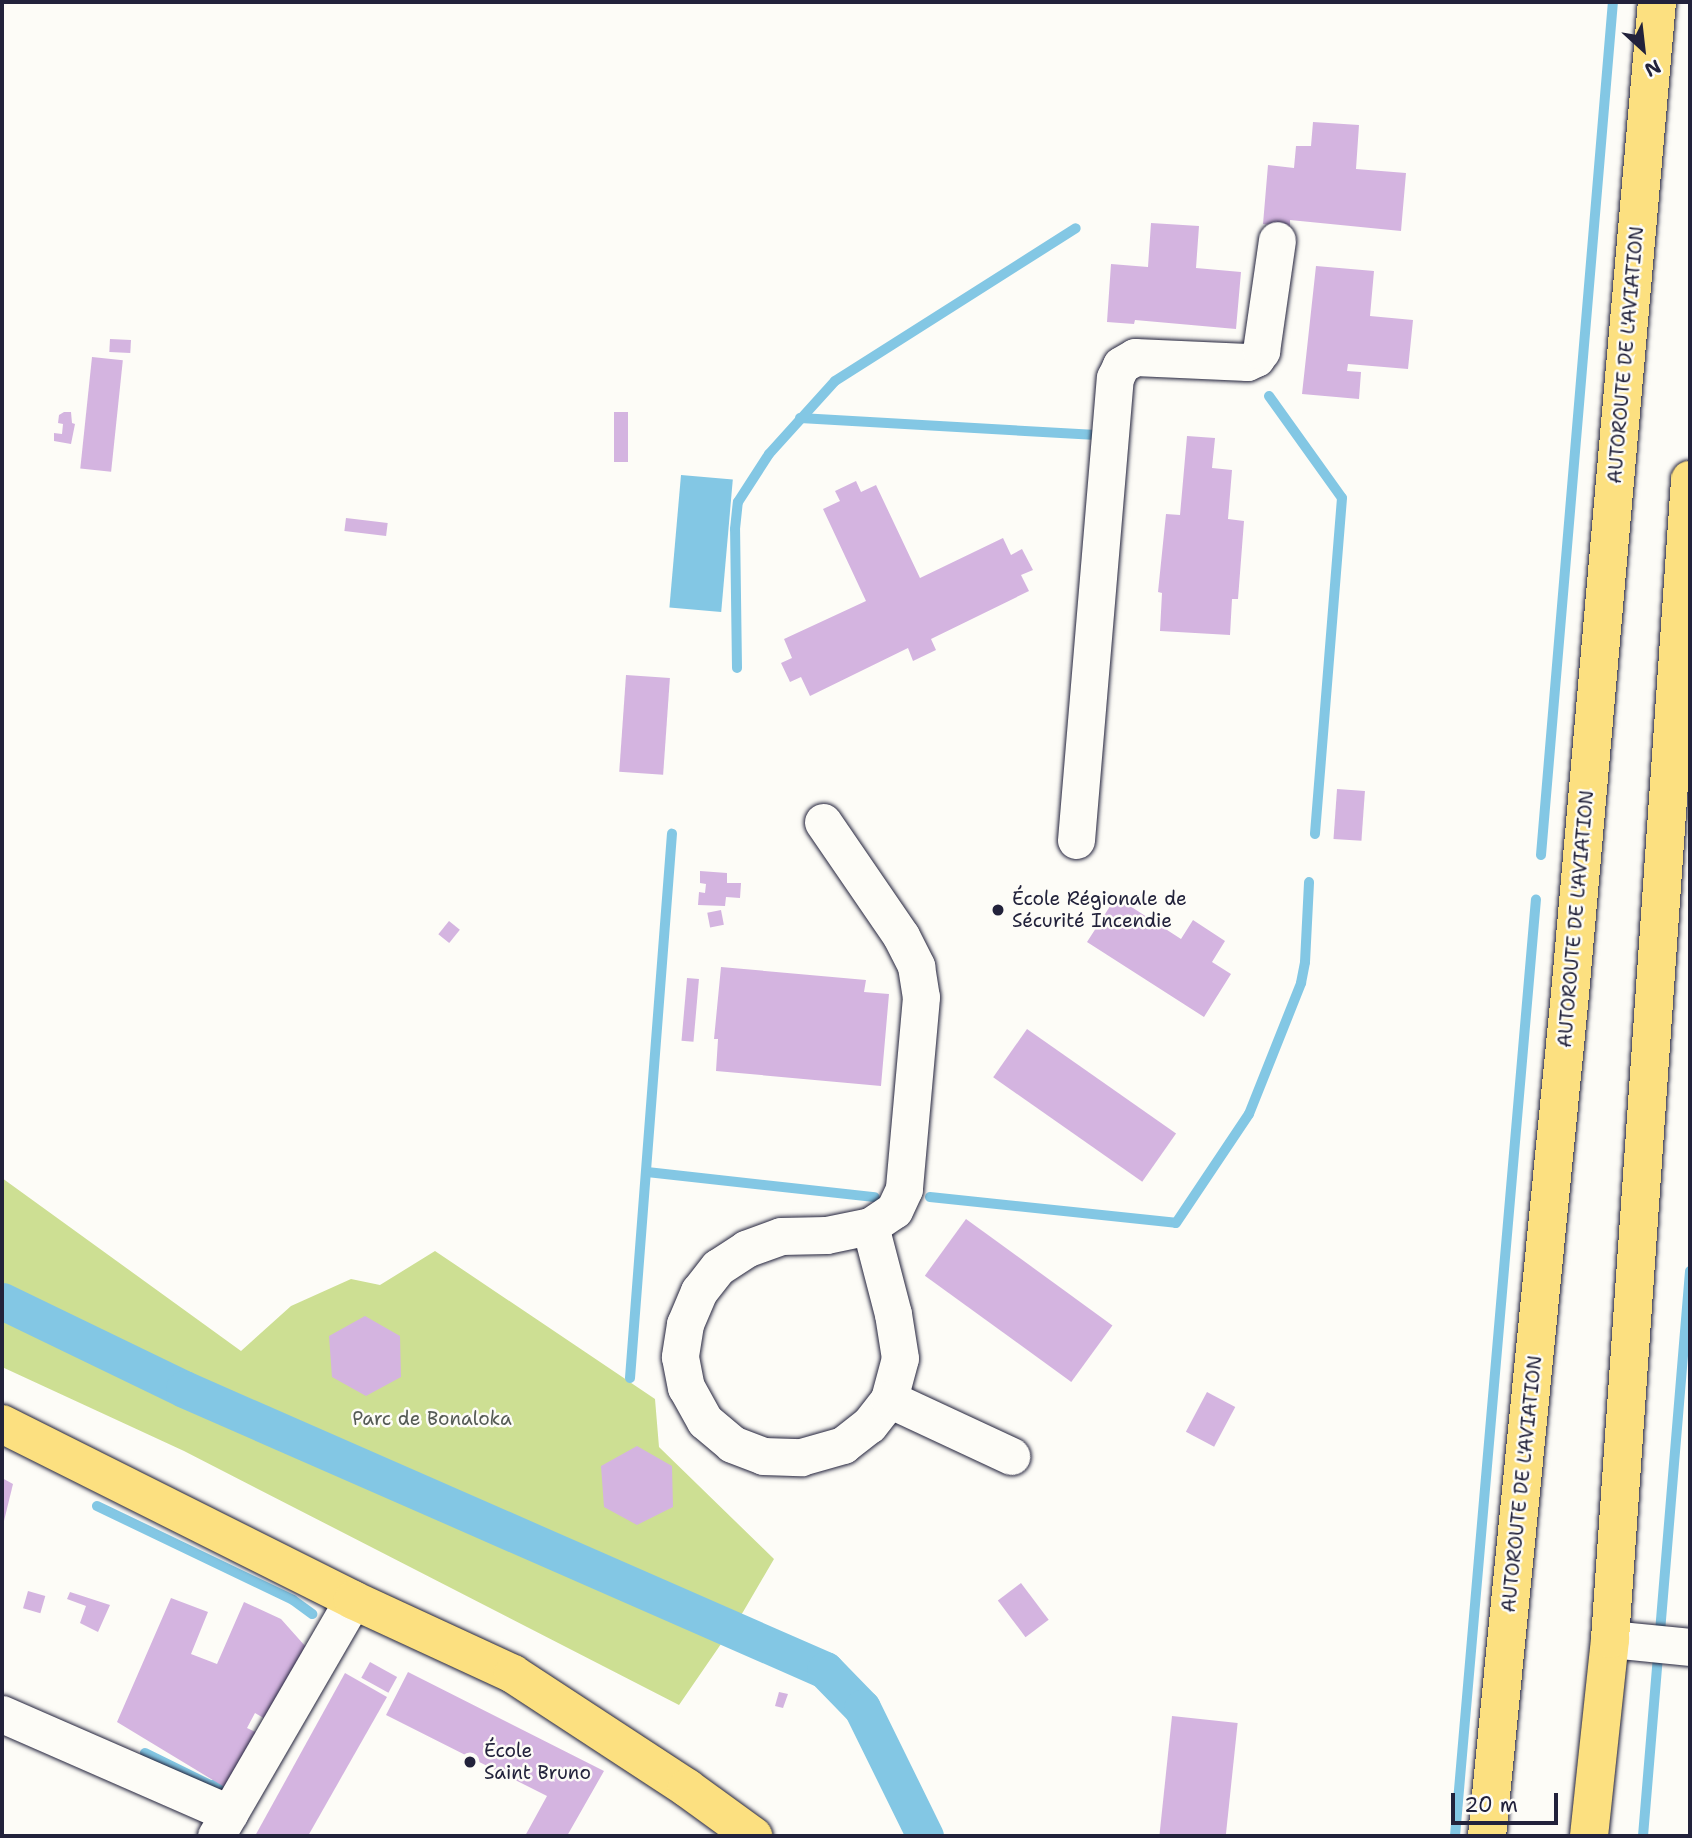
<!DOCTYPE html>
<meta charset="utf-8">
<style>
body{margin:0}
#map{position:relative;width:1692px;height:1838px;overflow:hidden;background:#fdfcf7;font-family:"Shantell Sans",sans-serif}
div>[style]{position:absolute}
.green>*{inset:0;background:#cddf93}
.water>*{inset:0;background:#83c7e4;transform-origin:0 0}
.stream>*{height:10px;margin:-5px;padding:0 5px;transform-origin:5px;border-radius:5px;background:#83c7e4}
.canal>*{height:37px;margin:-18.5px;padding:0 18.5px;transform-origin:18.5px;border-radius:18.5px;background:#83c7e4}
.building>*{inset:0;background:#d4b4e0;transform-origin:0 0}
.roads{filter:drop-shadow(0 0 2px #22223b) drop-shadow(0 0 2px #22223b)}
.minor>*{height:37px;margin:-18.5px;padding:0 18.5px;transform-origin:18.5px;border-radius:18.5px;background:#fdfcf7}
.major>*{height:38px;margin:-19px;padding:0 19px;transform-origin:19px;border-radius:19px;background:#fce080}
.highway>*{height:38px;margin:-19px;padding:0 19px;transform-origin:19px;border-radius:19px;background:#fce080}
.dots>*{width:19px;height:19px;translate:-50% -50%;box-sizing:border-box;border:4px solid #fdfcf7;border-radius:50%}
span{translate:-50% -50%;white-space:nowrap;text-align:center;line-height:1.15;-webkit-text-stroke:5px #fdfcf7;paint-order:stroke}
.street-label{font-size:19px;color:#22223b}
.poi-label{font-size:19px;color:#22223b}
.left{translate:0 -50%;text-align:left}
.park-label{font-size:19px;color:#555b55}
.frame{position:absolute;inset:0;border:4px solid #22223b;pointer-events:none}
.north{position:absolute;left:1608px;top:14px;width:70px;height:70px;-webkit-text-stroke:5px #fdfcf7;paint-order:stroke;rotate:153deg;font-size:19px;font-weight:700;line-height:28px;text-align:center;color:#22223b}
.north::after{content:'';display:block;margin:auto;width:24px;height:32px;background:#22223b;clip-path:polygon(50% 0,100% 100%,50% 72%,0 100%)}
.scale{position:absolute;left:1451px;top:1793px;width:107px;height:32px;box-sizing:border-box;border:4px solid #22223b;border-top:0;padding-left:9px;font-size:21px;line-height:24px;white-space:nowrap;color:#22223b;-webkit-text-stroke:5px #fdfcf7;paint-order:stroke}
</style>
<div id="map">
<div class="green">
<i style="clip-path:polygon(2px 1178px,241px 1351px,291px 1306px,351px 1279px,380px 1285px,435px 1251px,655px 1399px,659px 1447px,774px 1559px,743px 1612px,679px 1705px,184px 1451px,2px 1367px)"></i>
</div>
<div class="water">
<i style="left:681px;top:475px;width:52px;height:133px;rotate:5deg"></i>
</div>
<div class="stream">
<i style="left:1269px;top:396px;width:125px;rotate:54.4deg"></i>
<i style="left:1342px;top:498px;width:337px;rotate:94.6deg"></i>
<i style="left:800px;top:418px;width:297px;rotate:3.3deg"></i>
<i style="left:737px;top:668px;width:139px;rotate:-90.8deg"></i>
<i style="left:735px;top:529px;width:27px;rotate:-84deg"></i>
<i style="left:738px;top:502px;width:57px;rotate:-57.1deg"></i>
<i style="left:769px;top:454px;width:98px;rotate:-47.9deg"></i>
<i style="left:835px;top:381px;width:285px;rotate:-32.4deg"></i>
<i style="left:1541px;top:855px;width:856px;rotate:-85.18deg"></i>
<i style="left:647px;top:1172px;width:229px;rotate:6.3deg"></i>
<i style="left:930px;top:1197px;width:247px;rotate:6deg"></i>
<i style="left:1176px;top:1223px;width:131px;rotate:-56.2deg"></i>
<i style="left:1249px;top:1114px;width:141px;rotate:-68.3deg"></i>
<i style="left:1301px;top:983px;width:21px;rotate:-79deg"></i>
<i style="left:1305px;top:962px;width:80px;rotate:-87.1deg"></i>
<i style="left:630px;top:1378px;width:546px;rotate:-85.59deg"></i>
<i style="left:97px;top:1506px;width:217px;rotate:25.6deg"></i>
<i style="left:293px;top:1600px;width:24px;rotate:36deg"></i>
<i style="left:145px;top:1753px;width:72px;rotate:26.2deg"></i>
<i style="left:210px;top:1785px;width:24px;rotate:-2deg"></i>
<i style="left:1455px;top:1836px;width:940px;rotate:-85.06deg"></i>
<i style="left:1643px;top:1836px;width:567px;rotate:-85.24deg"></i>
</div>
<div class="canal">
<i style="left:2px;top:1301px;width:202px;rotate:25.8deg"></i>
<i style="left:184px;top:1389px;width:700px;rotate:23.67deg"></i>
<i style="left:825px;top:1670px;width:53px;rotate:45.8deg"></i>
<i style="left:862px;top:1708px;width:143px;rotate:63.8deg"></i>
</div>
<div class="building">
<i style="clip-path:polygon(1313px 122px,1359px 125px,1356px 169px,1406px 173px,1401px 231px,1290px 220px,1290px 227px,1263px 224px,1268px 165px,1294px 168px,1296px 146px,1311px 146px)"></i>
<i style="clip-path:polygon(1151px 223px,1199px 226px,1196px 268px,1241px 272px,1236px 329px,1135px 320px,1134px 324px,1107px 322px,1111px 264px,1148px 267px)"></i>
<i style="clip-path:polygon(1316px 266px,1374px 271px,1370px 316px,1413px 320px,1408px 369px,1348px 364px,1347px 371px,1361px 372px,1359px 399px,1302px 394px)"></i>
<i style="left:110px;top:339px;width:21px;height:13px;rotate:3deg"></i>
<i style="left:92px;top:357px;width:31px;height:112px;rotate:6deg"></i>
<i style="clip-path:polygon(64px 412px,71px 412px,72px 423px,75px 424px,71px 444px,54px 441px,54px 433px,62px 434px,63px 424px,58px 423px,59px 415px)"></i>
<i style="left:614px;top:412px;width:14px;height:50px"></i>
<i style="clip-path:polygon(1187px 436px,1215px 438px,1212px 468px,1232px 470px,1228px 519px,1244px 521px,1238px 599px,1232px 599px,1230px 635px,1160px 631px,1162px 593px,1158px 592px,1166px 514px,1180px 515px)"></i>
<i style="clip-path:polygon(856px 481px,861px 492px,876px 485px,920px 578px,1003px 538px,1011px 555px,1022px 549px,1033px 570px,1021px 575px,1029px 591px,931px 639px,936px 650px,913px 661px,908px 648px,810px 696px,801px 677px,790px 682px,781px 663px,792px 658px,784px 639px,866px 601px,823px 509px,840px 501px,835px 491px)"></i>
<i style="left:346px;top:518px;width:42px;height:13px;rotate:7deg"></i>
<i style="left:626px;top:675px;width:44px;height:97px;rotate:4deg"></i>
<i style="left:1337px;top:789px;width:28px;height:50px;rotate:4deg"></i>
<i style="clip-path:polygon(700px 871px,727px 873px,727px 883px,741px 883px,740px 898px,726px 897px,725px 906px,698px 905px,699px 892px,705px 893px,706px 884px,700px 883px)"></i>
<i style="clip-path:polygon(1116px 897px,1181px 939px,1193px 920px,1225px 941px,1212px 962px,1231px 974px,1204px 1017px,1087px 942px)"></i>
<i style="left:721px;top:910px;width:15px;height:14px;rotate:79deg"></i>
<i style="left:449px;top:921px;width:14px;height:17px;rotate:39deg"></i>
<i style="clip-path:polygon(721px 967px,866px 980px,864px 992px,889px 994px,881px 1086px,716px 1071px,718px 1039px,714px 1039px)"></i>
<i style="left:687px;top:978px;width:12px;height:63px;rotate:5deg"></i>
<i style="left:1027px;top:1029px;width:182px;height:59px;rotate:35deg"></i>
<i style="left:966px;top:1219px;width:181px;height:70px;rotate:36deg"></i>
<i style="clip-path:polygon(365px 1316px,400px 1336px,401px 1377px,366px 1396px,332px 1377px,329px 1336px)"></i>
<i style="left:1207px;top:1392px;width:32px;height:45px;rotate:28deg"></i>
<i style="clip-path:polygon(637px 1446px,672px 1466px,673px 1507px,637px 1525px,604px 1507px,601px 1466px)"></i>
<i style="clip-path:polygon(2px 1478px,13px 1484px,3px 1525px,2px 1525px)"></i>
<i style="left:1021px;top:1583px;width:46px;height:29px;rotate:53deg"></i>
<i style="left:28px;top:1591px;width:18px;height:18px;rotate:16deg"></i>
<i style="clip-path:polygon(70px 1592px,110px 1605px,98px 1632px,80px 1623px,86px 1606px,67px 1599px)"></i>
<i style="clip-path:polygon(171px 1598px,208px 1612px,191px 1654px,217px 1664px,244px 1602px,281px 1619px,306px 1647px,267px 1720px,255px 1713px,247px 1728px,260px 1734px,226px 1788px,117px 1722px)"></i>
<i style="left:370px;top:1662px;width:31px;height:18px;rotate:29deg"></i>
<i style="clip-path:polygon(408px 1672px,604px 1771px,567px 1836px,525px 1836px,547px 1796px,386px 1715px)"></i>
<i style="clip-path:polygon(345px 1673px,387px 1697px,308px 1836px,255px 1836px)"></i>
<i style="clip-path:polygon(779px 1692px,788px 1694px,783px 1708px,775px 1706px)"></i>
<i style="left:1172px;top:1716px;width:66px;height:121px;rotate:6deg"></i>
</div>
<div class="roads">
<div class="minor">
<i style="left:823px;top:822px;width:138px;rotate:55.6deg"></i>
<i style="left:901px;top:936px;width:34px;rotate:63deg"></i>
<i style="left:916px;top:966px;width:31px;rotate:81deg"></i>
<i style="left:921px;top:997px;width:193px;rotate:95.1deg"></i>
<i style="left:904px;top:1189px;width:23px;rotate:115deg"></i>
<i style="left:894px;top:1210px;width:29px;rotate:146deg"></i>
<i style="left:870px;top:1226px;width:45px;rotate:168.4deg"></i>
<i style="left:826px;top:1235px;width:45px;rotate:178.7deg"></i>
<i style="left:781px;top:1236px;width:37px;rotate:160deg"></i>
<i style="left:746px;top:1249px;width:33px;rotate:147deg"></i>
<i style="left:718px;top:1267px;width:31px;rotate:128deg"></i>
<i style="left:699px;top:1291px;width:36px;rotate:113deg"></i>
<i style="left:685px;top:1324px;width:33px;rotate:99deg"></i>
<i style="left:680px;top:1357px;width:31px;rotate:79deg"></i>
<i style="left:686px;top:1387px;width:39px;rotate:61deg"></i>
<i style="left:705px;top:1421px;width:35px;rotate:40deg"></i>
<i style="left:732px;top:1444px;width:33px;rotate:21deg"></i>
<i style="left:763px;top:1456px;width:38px;rotate:2deg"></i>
<i style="left:801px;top:1457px;width:44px;rotate:-15.9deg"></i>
<i style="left:843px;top:1445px;width:33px;rotate:-38deg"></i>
<i style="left:869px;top:1425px;width:33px;rotate:-52deg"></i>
<i style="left:889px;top:1399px;width:42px;rotate:-75deg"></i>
<i style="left:900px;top:1358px;width:45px;rotate:-99deg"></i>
<i style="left:893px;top:1314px;width:91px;rotate:-104.6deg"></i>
<i style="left:1076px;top:840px;width:464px;rotate:-85.2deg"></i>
<i style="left:1115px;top:378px;width:14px;rotate:-65deg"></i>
<i style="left:1121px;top:365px;width:16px;rotate:-30deg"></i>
<i style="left:1135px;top:357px;width:112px;rotate:2.6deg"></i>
<i style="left:1247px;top:362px;width:10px;rotate:-24deg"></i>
<i style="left:1256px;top:358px;width:9px;rotate:-54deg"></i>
<i style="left:1261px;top:351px;width:112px;rotate:-81.8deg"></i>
<i style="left:889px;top:1399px;width:135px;rotate:25deg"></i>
<i style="left:1610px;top:1639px;width:80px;rotate:5.7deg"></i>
<i style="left:2px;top:1714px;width:248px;rotate:23.6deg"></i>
<i style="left:216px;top:1836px;width:273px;rotate:-59.9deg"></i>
</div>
<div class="major">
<i style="left:2px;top:1424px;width:393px;rotate:26.6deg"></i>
<i style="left:353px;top:1600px;width:176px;rotate:24.8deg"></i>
<i style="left:513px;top:1674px;width:208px;rotate:33.2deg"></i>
<i style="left:687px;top:1788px;width:82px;rotate:36deg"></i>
</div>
<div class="highway">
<i style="left:1487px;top:1836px;width:846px;rotate:-84.37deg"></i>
<i style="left:1570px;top:994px;width:996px;rotate:-84.99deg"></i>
<i style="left:1589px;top:1836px;width:198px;rotate:-83.9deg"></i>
<i style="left:1610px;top:1639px;width:1162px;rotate:-86.05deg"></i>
</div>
</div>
<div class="dots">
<i style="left:998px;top:910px;background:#22223b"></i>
<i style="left:470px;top:1762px;background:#22223b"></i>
</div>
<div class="street-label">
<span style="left:1626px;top:355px;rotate:-85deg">AUTOROUTE DE L'AVIATION</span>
<span style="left:1576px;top:919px;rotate:-85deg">AUTOROUTE DE L'AVIATION</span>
<span style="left:1522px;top:1484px;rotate:-84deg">AUTOROUTE DE L'AVIATION</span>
</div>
<div class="poi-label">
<span class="left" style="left:1012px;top:910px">École Régionale de<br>Sécurité Incendie</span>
<span class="left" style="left:484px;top:1762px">École<br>Saint Bruno</span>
</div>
<div class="park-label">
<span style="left:432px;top:1419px">Parc de Bonaloka</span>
</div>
<div class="frame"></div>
<div class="north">N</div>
<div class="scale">20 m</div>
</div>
